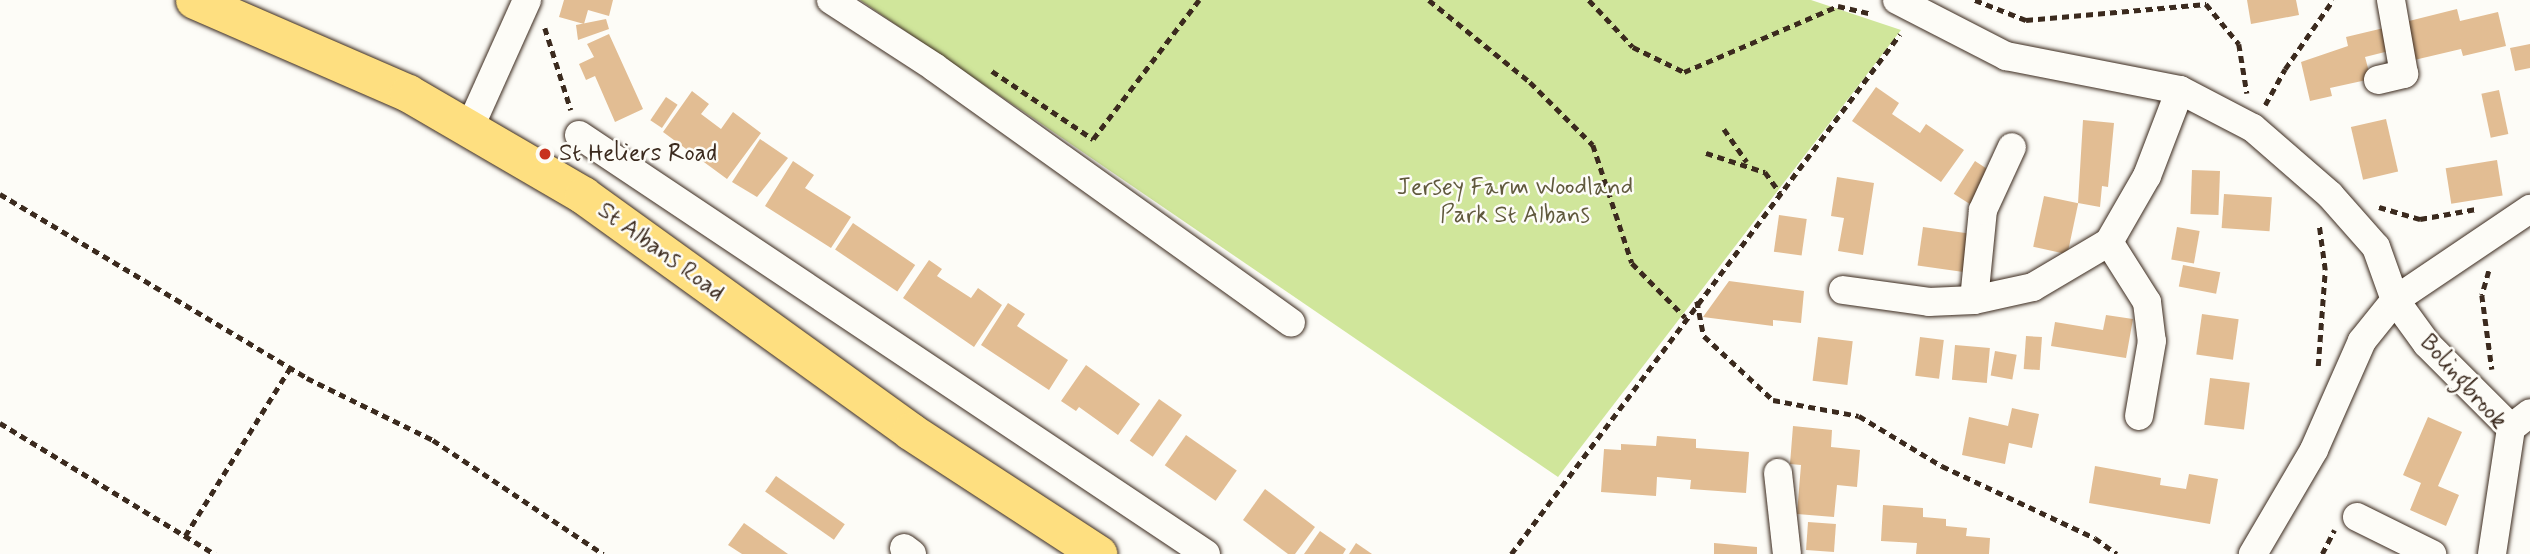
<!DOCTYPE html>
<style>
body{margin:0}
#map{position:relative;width:2530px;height:554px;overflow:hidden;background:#fdfcf7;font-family:Mynerve,sans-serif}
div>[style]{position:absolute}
.green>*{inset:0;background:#d0e69b}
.building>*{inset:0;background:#e2bd93;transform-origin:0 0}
.path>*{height:4.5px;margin-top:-2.25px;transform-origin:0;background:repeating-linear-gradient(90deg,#3b2a1e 0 7px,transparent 0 12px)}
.roads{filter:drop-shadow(0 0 2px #3b2a1e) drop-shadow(0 0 2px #3b2a1e)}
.minor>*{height:28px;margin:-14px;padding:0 14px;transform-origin:14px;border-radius:14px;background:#fdfcf7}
.major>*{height:37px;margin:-18.5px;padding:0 18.5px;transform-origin:18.5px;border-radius:18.5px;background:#fedf80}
.dots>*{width:19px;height:19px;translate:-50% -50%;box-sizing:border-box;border:4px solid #fdfcf7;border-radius:50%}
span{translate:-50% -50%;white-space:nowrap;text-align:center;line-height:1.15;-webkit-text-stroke:5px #fdfcf7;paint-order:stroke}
.poi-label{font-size:24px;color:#3b2a1e}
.left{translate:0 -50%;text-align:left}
.park-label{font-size:24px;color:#60593d}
.street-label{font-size:24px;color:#3b2a1e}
</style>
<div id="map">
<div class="green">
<i style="clip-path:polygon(860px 0,1811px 0,1901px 30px,1558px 477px)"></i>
</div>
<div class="building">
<i style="clip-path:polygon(564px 0,613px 0,609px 16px,588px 10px,584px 24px,559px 17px)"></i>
<i style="clip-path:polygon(2247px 0,2296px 0,2299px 15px,2251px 24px)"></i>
<i style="clip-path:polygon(2457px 9px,2460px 21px,2498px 12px,2506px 46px,2463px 56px,2461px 49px,2410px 61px,2401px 23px)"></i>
<i style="clip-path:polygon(606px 19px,609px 29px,578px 40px,576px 25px)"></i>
<i style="clip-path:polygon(2388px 27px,2393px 50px,2365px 57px,2371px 79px,2330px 88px,2332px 96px,2310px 101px,2301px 62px,2348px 46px,2346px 37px)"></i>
<i style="clip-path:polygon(609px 34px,643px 109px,615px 122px,595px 76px,586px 80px,579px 64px,594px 57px,587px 44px)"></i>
<i style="clip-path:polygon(2530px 44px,2530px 68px,2515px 71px,2510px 48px)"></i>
<i style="clip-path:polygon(1876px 87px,1899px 103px,1892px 114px,1920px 133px,1926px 124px,1964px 150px,1941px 182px,1852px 121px)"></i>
<i style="left:2499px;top:90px;width:45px;height:18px;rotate:78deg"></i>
<i style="clip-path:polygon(692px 91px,709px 104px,701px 114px,721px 129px,733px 112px,761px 133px,727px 179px,663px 132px)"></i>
<i style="left:666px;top:97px;width:14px;height:28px;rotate:34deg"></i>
<i style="left:2386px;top:119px;width:54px;height:36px;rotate:77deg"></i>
<i style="clip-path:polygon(2083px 120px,2114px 123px,2108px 187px,2102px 186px,2100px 207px,2078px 203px)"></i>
<i style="clip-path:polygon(760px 139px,788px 158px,757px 197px,732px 182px)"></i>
<i style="left:2497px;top:160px;width:36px;height:52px;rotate:81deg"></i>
<i style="clip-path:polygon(793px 161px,814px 175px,805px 188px,851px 217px,831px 248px,765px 206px)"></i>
<i style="left:1975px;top:161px;width:20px;height:39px;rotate:33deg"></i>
<i style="left:2192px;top:170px;width:28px;height:44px;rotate:2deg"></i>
<i style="clip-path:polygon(1837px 177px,1874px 183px,1863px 255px,1838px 251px,1844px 218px,1831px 216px)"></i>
<i style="left:2224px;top:194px;width:48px;height:34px;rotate:4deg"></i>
<i style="left:2044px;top:196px;width:35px;height:52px;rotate:12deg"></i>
<i style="left:1779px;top:215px;width:28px;height:37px;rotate:8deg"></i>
<i style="left:853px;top:223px;width:75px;height:32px;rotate:34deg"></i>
<i style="left:1923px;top:227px;width:48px;height:39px;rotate:8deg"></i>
<i style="left:2177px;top:227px;width:23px;height:33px;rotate:10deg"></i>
<i style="clip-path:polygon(929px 260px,942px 269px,937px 276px,971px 298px,978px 288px,1002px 305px,974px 347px,903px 298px)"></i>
<i style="left:2183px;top:265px;width:38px;height:22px;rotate:11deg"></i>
<i style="clip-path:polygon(1729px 281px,1804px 291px,1801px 323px,1773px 320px,1773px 326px,1703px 317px)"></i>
<i style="clip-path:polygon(1008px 303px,1025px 314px,1017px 326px,1068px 360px,1049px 390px,981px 345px)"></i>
<i style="left:2202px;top:314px;width:37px;height:41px;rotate:8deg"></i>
<i style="clip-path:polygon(2106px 315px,2133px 319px,2126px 358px,2051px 346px,2055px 322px,2103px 330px)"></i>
<i style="left:2026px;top:336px;width:16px;height:33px;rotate:4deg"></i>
<i style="left:1818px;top:337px;width:35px;height:44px;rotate:7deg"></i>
<i style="left:1920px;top:337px;width:24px;height:39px;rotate:7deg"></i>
<i style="left:1955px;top:345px;width:35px;height:35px;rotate:5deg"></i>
<i style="left:1995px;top:351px;width:22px;height:25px;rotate:10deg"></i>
<i style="clip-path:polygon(1086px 365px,1140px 404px,1118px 435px,1079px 407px,1076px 411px,1061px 401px)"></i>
<i style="left:2210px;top:378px;width:40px;height:47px;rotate:7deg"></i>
<i style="left:1159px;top:399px;width:28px;height:51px;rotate:35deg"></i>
<i style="clip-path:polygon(2012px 408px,2039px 414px,2032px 448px,2009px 443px,2005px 464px,1962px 455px,1969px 417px,2008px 426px)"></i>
<i style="clip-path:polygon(2428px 417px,2462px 432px,2438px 486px,2459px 495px,2446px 526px,2410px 510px,2421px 483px,2403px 475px)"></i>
<i style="clip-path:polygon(1793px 426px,1832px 430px,1831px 447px,1860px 450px,1857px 487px,1837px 485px,1834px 517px,1797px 514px,1801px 465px,1790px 464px)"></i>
<i style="left:1186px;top:435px;width:62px;height:37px;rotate:35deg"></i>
<i style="clip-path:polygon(1657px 436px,1696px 439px,1696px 448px,1749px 452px,1746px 493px,1690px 489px,1691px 480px,1657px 477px,1656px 496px,1601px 492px,1604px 449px,1621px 450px,1621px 444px,1656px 446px)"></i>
<i style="clip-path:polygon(2095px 466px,2161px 478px,2160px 485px,2186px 489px,2189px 474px,2218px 479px,2210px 524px,2089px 503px)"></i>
<i style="left:776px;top:476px;width:84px;height:19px;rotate:35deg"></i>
<i style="clip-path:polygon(1265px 489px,1315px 527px,1295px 554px,1288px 554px,1243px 520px)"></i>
<i style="clip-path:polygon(1883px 505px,1923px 508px,1923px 517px,1946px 519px,1946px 526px,1967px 528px,1966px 536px,1990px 538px,1989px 554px,1916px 554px,1917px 543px,1881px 541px)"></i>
<i style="left:1808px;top:522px;width:28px;height:28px;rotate:4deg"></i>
<i style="clip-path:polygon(744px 523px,788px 554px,742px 554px,728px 545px)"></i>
<i style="clip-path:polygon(1320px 531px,1346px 549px,1343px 554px,1304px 554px)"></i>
<i style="clip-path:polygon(1356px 543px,1372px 554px,1349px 554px)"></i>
<i style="clip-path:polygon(1714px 543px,1757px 547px,1757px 554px,1714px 554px)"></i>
</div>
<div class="path">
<i style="left:1429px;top:0;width:130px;rotate:39.1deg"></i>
<i style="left:1530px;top:82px;width:89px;rotate:45deg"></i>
<i style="left:1593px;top:145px;width:124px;rotate:71.7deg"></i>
<i style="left:1632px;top:263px;width:76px;rotate:45.5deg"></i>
<i style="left:1589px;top:0;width:64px;rotate:46.9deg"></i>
<i style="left:1633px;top:47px;width:57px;rotate:26.1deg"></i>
<i style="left:1684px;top:72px;width:168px;rotate:-23.2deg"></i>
<i style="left:1838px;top:6px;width:35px;rotate:13deg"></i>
<i style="left:1975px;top:0;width:55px;rotate:21.4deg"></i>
<i style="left:2026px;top:20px;width:181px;rotate:-5.1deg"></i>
<i style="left:2206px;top:4px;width:52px;rotate:50.5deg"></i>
<i style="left:2239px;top:44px;width:50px;rotate:80.7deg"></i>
<i style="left:545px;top:28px;width:86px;rotate:72.4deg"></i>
<i style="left:992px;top:71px;width:122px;rotate:34deg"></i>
<i style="left:1093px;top:139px;width:175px;rotate:-52.7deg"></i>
<i style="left:2265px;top:105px;width:41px;rotate:-60.9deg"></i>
<i style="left:2285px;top:69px;width:84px;rotate:-55.2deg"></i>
<i style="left:1724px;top:129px;width:40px;rotate:55.1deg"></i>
<i style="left:1706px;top:153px;width:62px;rotate:17.9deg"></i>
<i style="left:1765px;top:172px;width:26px;rotate:54deg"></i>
<i style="left:0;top:194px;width:358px;rotate:30.9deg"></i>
<i style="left:307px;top:378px;width:140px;rotate:26.2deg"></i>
<i style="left:433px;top:440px;width:205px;rotate:33.8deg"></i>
<i style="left:2379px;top:207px;width:43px;rotate:16.3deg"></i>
<i style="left:2420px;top:219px;width:57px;rotate:-10.1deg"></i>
<i style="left:2489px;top:271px;width:25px;rotate:106deg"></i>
<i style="left:2482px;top:295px;width:75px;rotate:82.3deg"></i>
<i style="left:1697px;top:301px;width:36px;rotate:79deg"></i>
<i style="left:1704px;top:336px;width:94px;rotate:42.8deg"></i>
<i style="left:1773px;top:400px;width:87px;rotate:10.5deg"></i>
<i style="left:1859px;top:416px;width:97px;rotate:31.1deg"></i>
<i style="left:1942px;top:466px;width:169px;rotate:25.2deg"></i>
<i style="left:2095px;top:538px;width:27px;rotate:36deg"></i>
<i style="left:2318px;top:366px;width:96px;rotate:-85.8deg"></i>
<i style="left:2325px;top:270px;width:45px;rotate:-97.6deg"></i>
<i style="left:0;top:423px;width:252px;rotate:31.4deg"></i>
<i style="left:185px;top:536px;width:198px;rotate:-58deg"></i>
<i style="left:1511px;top:554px;width:649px;rotate:-53.2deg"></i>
<i style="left:2322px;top:554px;width:27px;rotate:-63deg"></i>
</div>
<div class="roads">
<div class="minor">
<i style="left:831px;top:0;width:123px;rotate:33deg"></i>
<i style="left:934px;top:67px;width:439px;rotate:35.6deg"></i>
<i style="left:1897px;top:0;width:123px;rotate:27.2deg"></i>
<i style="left:2006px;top:56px;width:177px;rotate:11.1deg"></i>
<i style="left:2180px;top:90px;width:82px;rotate:27.5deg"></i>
<i style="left:2253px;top:128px;width:102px;rotate:41deg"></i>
<i style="left:2330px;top:195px;width:69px;rotate:48.5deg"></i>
<i style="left:2376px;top:247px;width:56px;rotate:70.3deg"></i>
<i style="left:2395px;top:300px;width:53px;rotate:128.8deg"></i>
<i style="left:2362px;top:341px;width:119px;rotate:113.8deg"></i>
<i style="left:2314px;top:450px;width:121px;rotate:120.4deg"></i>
<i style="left:2378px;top:80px;width:27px;rotate:-13deg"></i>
<i style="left:2404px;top:74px;width:75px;rotate:-100deg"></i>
<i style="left:470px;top:127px;width:139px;rotate:-65.8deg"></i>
<i style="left:579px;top:135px;width:754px;rotate:33.75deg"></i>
<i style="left:2109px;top:242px;width:71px;rotate:57.7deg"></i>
<i style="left:2147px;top:302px;width:39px;rotate:83deg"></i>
<i style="left:2152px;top:341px;width:76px;rotate:99.8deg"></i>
<i style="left:1843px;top:290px;width:87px;rotate:7.9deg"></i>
<i style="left:1929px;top:302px;width:45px;rotate:-2.5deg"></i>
<i style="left:1974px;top:300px;width:60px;rotate:-12.4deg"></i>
<i style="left:2033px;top:287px;width:88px;rotate:-30.6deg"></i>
<i style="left:2109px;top:242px;width:76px;rotate:-60.1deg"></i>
<i style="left:2147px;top:176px;width:92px;rotate:-69deg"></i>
<i style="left:1974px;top:300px;width:90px;rotate:-84.3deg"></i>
<i style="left:1983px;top:210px;width:69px;rotate:-65.3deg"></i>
<i style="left:2511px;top:428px;width:24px;rotate:-38deg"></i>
<i style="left:1778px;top:473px;width:81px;rotate:83.7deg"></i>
<i style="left:2357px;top:517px;width:84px;rotate:26.3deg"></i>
<i style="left:904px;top:548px;width:10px;rotate:37deg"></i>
<i style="left:2492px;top:554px;width:127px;rotate:-81.4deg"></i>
<i style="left:2511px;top:428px;width:119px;rotate:-135deg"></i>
<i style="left:2427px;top:344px;width:54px;rotate:-126deg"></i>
<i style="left:2395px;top:300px;width:163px;rotate:-34deg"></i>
</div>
<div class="major">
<i style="left:194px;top:0;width:233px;rotate:23.5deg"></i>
<i style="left:408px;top:93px;width:203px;rotate:30.2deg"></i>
<i style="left:583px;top:195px;width:403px;rotate:35.8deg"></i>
<i style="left:910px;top:431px;width:225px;rotate:33.1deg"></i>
</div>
</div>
<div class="dots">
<i style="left:545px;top:154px;background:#c8321e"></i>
</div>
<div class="poi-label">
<span class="left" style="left:559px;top:154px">St Heliers Road</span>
</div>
<div class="park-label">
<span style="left:1515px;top:202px">Jersey Farm Woodland<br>Park St Albans</span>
</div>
<div class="street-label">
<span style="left:661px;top:252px;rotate:36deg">St Albans Road</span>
<span style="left:2463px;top:382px;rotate:48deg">Bolingbrook</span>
</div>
</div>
